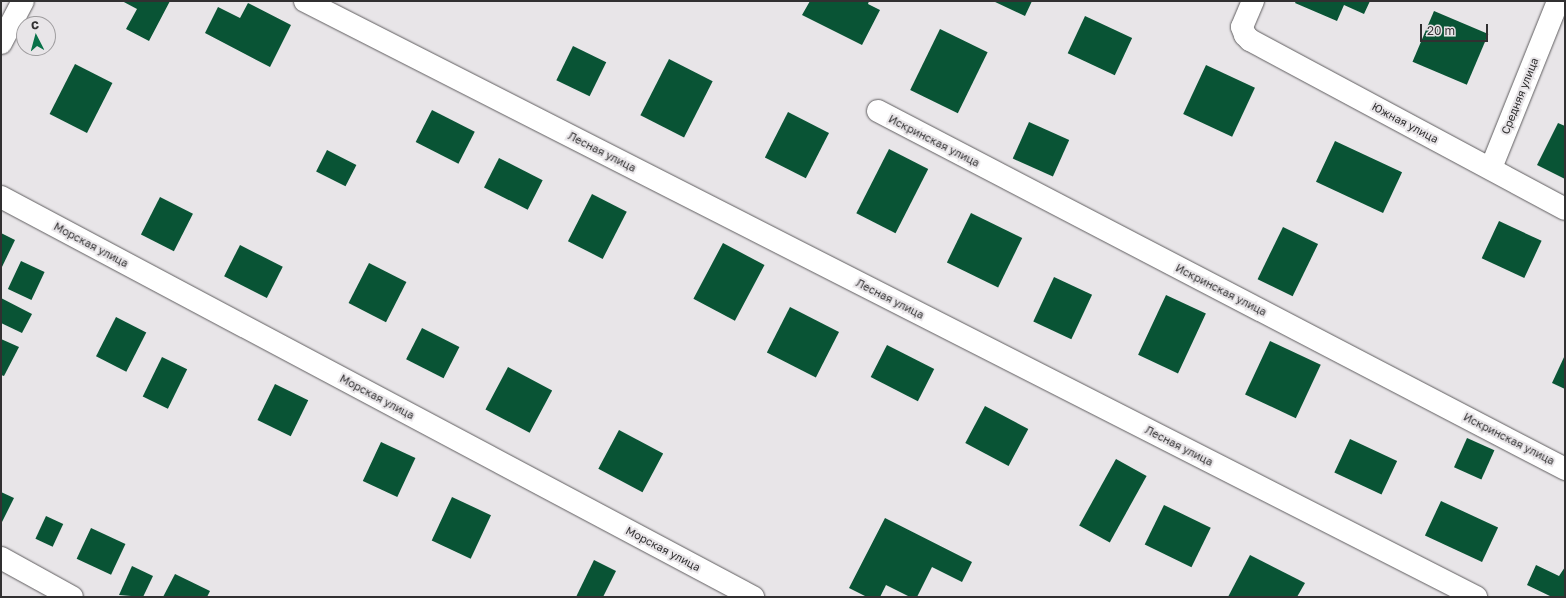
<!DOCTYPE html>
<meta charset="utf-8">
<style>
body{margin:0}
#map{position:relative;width:1566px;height:598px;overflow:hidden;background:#e8e5e8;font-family:"Golos Text",sans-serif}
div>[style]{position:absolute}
.building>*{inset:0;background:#095435;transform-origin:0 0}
.roads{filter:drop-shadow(0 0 1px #5f5d5f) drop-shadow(0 0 1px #5f5d5f)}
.minor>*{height:22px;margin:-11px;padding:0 11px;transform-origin:11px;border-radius:11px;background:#fff}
span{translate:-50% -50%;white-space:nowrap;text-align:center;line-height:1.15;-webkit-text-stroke:4px #e8e5e8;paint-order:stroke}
.street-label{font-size:11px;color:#313031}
.frame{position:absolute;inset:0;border:2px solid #313031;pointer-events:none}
.north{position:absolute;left:16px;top:16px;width:40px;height:40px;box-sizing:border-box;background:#e8e5e8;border:1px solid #9f9d9f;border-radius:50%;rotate:354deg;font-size:11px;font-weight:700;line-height:16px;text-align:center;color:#313031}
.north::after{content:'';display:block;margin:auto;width:14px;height:18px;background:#0a724a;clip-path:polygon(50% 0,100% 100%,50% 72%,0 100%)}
.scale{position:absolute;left:1420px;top:24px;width:68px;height:18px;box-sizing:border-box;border:2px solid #313031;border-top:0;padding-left:5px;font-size:12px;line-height:14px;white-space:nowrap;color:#313031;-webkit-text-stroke:3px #e8e5e8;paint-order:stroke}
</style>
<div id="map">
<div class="building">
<i style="clip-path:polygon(122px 1px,170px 1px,149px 41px,126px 29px,137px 9px)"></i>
<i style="clip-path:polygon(810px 1px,869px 1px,868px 4px,880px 10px,862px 45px,802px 15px)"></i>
<i style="clip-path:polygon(993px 1px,1032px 1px,1025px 16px)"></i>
<i style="clip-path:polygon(1296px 1px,1370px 1px,1364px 14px,1344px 5px,1337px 21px,1295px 3px)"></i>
<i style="clip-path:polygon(248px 3px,291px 25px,270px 67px,205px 33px,218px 7px,240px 18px)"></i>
<i style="left:1434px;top:11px;width:59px;height:55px;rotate:23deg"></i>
<i style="left:1085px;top:16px;width:52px;height:41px;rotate:25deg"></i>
<i style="left:940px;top:29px;width:53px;height:68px;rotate:26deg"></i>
<i style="left:573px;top:46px;width:37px;height:38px;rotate:26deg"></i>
<i style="left:669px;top:59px;width:49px;height:63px;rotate:27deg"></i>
<i style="left:75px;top:64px;width:42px;height:56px;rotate:27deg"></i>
<i style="left:1206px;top:65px;width:54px;height:54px;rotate:25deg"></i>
<i style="left:432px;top:110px;width:48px;height:36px;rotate:27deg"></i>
<i style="left:788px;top:112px;width:46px;height:51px;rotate:27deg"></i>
<i style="left:1029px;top:122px;width:44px;height:40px;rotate:24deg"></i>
<i style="clip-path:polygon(1558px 123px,1565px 126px,1565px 179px,1537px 165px)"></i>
<i style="left:1335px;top:141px;width:74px;height:45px;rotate:25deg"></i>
<i style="left:889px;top:149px;width:44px;height:72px;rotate:27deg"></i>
<i style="left:327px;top:150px;width:33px;height:24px;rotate:27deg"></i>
<i style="left:499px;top:158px;width:49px;height:33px;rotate:27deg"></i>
<i style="left:592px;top:194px;width:39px;height:53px;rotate:27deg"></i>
<i style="left:160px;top:197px;width:37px;height:42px;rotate:27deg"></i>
<i style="left:971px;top:213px;width:57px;height:55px;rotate:26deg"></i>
<i style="left:1499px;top:221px;width:47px;height:41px;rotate:25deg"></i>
<i style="left:1283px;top:227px;width:39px;height:58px;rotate:26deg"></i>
<i style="clip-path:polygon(1px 233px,15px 240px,1px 269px)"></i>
<i style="left:723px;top:243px;width:47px;height:63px;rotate:28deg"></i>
<i style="left:240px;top:245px;width:48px;height:35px;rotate:27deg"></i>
<i style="left:21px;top:261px;width:26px;height:31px;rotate:25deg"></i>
<i style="left:369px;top:263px;width:42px;height:45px;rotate:27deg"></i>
<i style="left:1054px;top:277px;width:42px;height:49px;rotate:25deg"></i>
<i style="left:1166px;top:295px;width:44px;height:66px;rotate:25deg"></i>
<i style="clip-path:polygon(1px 298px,32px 314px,22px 333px,1px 323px)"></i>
<i style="left:790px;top:307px;width:55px;height:51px;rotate:27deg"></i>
<i style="left:116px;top:317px;width:34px;height:44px;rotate:27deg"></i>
<i style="left:422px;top:328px;width:42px;height:35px;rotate:27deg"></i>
<i style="clip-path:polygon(1px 339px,19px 347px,4px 376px,1px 375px)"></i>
<i style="left:1270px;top:341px;width:56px;height:59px;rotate:25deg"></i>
<i style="left:887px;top:345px;width:53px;height:36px;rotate:27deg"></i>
<i style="clip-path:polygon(1565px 355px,1565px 389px,1552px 383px)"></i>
<i style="left:162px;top:357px;width:28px;height:44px;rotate:26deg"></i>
<i style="left:508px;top:367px;width:50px;height:48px;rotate:28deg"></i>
<i style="left:275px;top:384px;width:37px;height:40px;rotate:26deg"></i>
<i style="left:985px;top:406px;width:49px;height:42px;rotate:28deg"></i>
<i style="left:619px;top:430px;width:50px;height:44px;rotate:28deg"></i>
<i style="left:1467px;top:438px;width:30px;height:32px;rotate:24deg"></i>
<i style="left:1350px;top:439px;width:52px;height:37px;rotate:25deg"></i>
<i style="left:381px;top:442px;width:38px;height:43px;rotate:25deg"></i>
<i style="left:1116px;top:459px;width:35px;height:76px;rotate:29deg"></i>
<i style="clip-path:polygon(1px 492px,14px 498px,1px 524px)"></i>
<i style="left:452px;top:497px;width:43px;height:48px;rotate:25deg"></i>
<i style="left:1441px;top:501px;width:63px;height:38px;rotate:25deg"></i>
<i style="left:1164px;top:505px;width:52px;height:44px;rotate:26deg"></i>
<i style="left:46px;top:516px;width:19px;height:25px;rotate:25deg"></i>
<i style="clip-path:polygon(885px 518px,972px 562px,962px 582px,932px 567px,917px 597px,910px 597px,886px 585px,880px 597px,867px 597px,849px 588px)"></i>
<i style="left:91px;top:528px;width:38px;height:34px;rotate:25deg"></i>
<i style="clip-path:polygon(1250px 555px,1305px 583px,1297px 597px,1228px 597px)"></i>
<i style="clip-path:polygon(594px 560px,616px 571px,603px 597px,576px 597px)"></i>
<i style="clip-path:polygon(1536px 565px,1559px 576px,1565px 567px,1565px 597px,1552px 597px,1527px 585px)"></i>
<i style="clip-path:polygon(132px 566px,153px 576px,143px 597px,119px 595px)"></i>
<i style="clip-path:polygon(175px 574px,210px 591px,207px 597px,163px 597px)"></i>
</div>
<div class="roads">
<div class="minor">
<i style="left:305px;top:1px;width:1314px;rotate:26.97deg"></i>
<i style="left:1253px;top:1px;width:28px;rotate:113deg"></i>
<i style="left:1242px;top:27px;width:9px;rotate:69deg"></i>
<i style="left:1245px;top:35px;width:7px;rotate:45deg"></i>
<i style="left:1250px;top:40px;width:357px;rotate:28.2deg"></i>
<i style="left:1px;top:43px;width:47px;rotate:-62.4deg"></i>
<i style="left:878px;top:111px;width:775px;rotate:27.52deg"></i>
<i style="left:1491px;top:168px;width:180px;rotate:-68.1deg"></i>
<i style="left:1px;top:197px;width:852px;rotate:28.01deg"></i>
<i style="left:1px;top:558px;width:81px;rotate:28.8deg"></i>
</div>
</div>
<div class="street-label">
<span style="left:1520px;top:96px;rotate:-68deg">Средняя улица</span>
<span style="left:1405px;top:123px;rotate:28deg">Южная улица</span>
<span style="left:934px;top:141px;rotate:27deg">Искринская улица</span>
<span style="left:602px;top:152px;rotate:27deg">Лесная улица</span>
<span style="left:91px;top:245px;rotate:28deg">Морская улица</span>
<span style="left:1221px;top:290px;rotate:27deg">Искринская улица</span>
<span style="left:890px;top:299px;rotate:27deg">Лесная улица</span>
<span style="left:377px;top:397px;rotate:28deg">Морская улица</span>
<span style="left:1509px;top:439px;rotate:27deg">Искринская улица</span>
<span style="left:1179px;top:446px;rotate:27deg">Лесная улица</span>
<span style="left:663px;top:549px;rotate:28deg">Морская улица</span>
</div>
<div class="frame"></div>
<div class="north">С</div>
<div class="scale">20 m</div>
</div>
